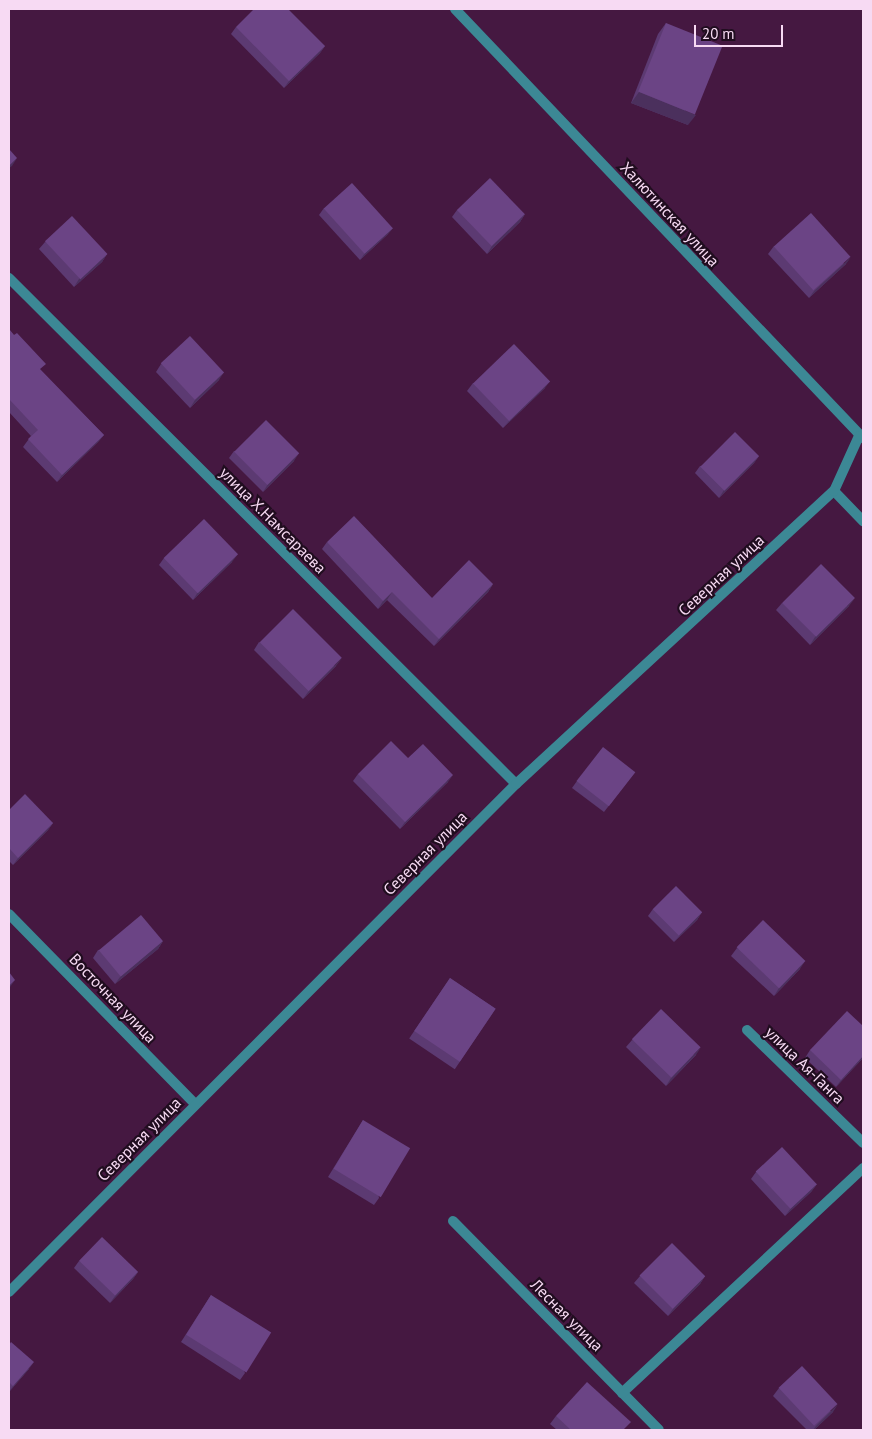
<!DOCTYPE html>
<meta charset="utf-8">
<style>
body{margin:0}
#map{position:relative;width:872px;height:1439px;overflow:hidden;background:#451841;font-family:"PT Sans",sans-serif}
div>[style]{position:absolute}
.minor>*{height:10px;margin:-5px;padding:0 5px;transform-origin:5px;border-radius:5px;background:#3c8895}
.wall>*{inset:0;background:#5c3a72;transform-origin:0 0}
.shaded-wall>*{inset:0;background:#4b305d}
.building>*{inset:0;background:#6b4485;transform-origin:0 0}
span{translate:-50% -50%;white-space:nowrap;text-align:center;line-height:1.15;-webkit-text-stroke:4.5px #200d1f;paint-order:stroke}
.street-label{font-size:16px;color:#f7daf3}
.frame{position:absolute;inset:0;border:10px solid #f7daf3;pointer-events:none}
.scale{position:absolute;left:694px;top:25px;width:89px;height:22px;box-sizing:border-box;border:2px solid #f7daf3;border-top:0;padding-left:6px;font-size:15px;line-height:18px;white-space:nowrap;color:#f7daf3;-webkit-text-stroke:4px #200d1f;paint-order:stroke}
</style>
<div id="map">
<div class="minor">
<i style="left:455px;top:9px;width:592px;rotate:46.44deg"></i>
<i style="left:9px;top:278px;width:716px;rotate:44.94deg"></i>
<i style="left:834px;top:491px;width:42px;rotate:46deg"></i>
<i style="left:9px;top:914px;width:266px;rotate:45.6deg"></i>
<i style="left:747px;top:1030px;width:162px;rotate:44.2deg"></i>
<i style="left:453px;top:1221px;width:293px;rotate:45.4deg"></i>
<i style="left:9px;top:1292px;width:718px;rotate:-45.06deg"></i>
<i style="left:516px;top:784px;width:432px;rotate:-42.7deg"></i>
<i style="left:834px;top:491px;width:60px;rotate:-65.6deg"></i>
<i style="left:622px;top:1393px;width:330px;rotate:-43deg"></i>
</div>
<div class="wall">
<i style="clip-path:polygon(666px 23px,688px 125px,631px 103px,658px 34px)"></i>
<i style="clip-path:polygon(236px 27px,325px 46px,320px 53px,284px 88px,231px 34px)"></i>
<i style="clip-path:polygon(324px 208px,393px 228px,387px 235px,360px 260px,319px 215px)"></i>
<i style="clip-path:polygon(457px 210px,525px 214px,520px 222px,487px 254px,452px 217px)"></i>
<i style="clip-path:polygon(45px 242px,107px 254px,102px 262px,74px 287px,39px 249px)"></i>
<i style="clip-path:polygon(774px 246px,846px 264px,809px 298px,768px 254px)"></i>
<i style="clip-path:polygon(9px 329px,41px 371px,104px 435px,98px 442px,57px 482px,23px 447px,31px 436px,9px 412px)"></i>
<i style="clip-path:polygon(161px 364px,219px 380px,190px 408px,156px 372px)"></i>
<i style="clip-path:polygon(473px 383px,545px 388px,503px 428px,467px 391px)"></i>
<i style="clip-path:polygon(234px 451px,294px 461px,263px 492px,229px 458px)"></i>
<i style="clip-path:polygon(759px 456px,754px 463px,719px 498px,695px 473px,700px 466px)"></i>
<i style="clip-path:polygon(327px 542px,432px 598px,493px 584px,488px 592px,434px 646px,387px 600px,378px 609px,322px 549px)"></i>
<i style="clip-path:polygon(164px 558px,232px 562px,193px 600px,159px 565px)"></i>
<i style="clip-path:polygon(782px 603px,849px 606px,810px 645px,776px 610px)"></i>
<i style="clip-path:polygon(259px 642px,336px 666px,303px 699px,254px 650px)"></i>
<i style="clip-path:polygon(408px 758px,448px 782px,400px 829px,353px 781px,358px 774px)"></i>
<i style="clip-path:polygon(635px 772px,604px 812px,572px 788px,577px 781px)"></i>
<i style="clip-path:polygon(9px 810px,53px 823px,48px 830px,13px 865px,9px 861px)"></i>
<i style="clip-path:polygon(653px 909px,702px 912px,697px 920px,674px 942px,648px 916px)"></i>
<i style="clip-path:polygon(163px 941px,158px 949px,115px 984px,93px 958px,98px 950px)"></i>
<i style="clip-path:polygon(737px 948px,800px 969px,774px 996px,731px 956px)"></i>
<i style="left:450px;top:978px;width:55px;height:73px;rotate:34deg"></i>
<i style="clip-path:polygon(863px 1026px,863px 1058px,836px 1087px,805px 1058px,810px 1050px)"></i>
<i style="clip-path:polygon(632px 1040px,696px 1055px,666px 1086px,626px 1047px)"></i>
<i style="clip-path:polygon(363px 1120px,379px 1198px,374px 1205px,328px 1177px)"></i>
<i style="clip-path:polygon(756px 1172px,817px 1184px,811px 1192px,785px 1216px,751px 1179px)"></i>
<i style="clip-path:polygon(79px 1261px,138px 1272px,133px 1279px,110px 1303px,74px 1268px)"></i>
<i style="clip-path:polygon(640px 1276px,705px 1276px,700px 1284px,668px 1316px,634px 1283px)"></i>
<i style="clip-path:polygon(211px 1295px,245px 1373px,240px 1380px,181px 1342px)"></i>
<i style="clip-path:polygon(9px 1345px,29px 1369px,9px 1392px)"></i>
<i style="clip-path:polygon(779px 1388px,833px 1412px,814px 1430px,807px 1430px,773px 1396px)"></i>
<i style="clip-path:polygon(556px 1416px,625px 1430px,557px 1430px,550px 1424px)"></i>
</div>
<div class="shaded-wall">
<i style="clip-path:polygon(325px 46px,320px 53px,284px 88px,289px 81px)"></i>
<i style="clip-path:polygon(639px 92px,696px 115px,688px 125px,631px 103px)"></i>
<i style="clip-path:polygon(17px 158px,12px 166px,9px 168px,9px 166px)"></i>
<i style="clip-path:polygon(525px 214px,520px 222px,487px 254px,492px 246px)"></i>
<i style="clip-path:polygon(393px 228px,387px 235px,360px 260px,365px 253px)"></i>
<i style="clip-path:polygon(107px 254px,102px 262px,74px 287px,79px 279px)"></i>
<i style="clip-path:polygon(851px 257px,846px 264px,809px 298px,814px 291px)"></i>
<i style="clip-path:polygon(224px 372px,219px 380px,190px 408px,195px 400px)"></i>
<i style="clip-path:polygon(550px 381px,545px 388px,503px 428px,509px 421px)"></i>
<i style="clip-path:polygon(104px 435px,98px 442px,57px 482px,62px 475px)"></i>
<i style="clip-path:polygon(299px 453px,294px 461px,263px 492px,268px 484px)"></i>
<i style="clip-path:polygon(759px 456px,754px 463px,719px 498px,724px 490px)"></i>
<i style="clip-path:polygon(238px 554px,232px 562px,193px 600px,198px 592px)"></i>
<i style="clip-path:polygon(493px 584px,488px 592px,434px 646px,439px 639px)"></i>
<i style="clip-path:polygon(392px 592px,387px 600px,378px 609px,383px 601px)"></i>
<i style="clip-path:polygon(855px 598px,849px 606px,810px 645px,815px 637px)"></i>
<i style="clip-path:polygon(342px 658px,336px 666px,303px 699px,308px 692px)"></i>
<i style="clip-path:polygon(453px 775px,448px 782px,400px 829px,405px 822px)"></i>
<i style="clip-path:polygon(53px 823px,48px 830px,13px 865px,18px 858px)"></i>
<i style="clip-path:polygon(702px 912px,697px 920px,674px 942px,680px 935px)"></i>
<i style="clip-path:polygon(163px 941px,158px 949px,115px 984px,120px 977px)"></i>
<i style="clip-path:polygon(805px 961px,800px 969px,774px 996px,779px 988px)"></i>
<i style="clip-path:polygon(15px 980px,10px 987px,9px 988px,9px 986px)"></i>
<i style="clip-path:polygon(701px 1047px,696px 1055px,666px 1086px,671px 1078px)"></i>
<i style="clip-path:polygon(863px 1056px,863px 1058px,836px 1087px,841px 1080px)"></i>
<i style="clip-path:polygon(817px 1184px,811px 1192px,785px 1216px,791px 1208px)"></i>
<i style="clip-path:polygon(138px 1272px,133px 1279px,110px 1303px,115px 1296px)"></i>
<i style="clip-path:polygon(705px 1276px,700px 1284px,668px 1316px,673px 1309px)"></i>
<i style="clip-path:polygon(34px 1362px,29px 1369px,9px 1392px,13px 1386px)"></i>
<i style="clip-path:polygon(838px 1404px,833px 1412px,814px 1430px,813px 1430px,816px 1426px)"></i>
</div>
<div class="building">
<i style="clip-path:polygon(254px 9px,288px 9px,325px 46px,289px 81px,236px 27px)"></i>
<i style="left:666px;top:23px;width:61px;height:74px;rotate:22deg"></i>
<i style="clip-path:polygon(9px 149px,17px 158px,9px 166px)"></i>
<i style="left:490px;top:178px;width:50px;height:46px;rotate:46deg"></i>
<i style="left:352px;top:183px;width:61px;height:38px;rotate:48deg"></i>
<i style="left:811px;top:213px;width:59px;height:50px;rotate:48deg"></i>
<i style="left:72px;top:216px;width:52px;height:37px;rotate:47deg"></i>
<i style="clip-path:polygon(9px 329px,14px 335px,17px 333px,46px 364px,40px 369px,104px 435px,62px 475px,28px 439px,38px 430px,9px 399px)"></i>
<i style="left:190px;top:336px;width:50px;height:40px;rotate:47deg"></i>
<i style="left:514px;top:344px;width:52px;height:57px;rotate:46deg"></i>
<i style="left:266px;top:420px;width:47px;height:45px;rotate:45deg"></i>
<i style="left:735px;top:432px;width:34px;height:49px;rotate:45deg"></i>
<i style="clip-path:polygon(354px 516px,432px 598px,469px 560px,493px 584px,439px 639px,392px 592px,383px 601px,327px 542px)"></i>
<i style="left:204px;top:519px;width:49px;height:56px;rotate:46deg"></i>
<i style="left:821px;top:564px;width:48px;height:55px;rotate:45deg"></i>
<i style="left:293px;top:609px;width:69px;height:47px;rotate:45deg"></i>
<i style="clip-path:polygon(391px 741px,408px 758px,423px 744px,453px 775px,405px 822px,358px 774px)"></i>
<i style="left:603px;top:747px;width:41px;height:43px;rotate:38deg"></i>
<i style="clip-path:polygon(25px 794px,53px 823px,18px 858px,9px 848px,9px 810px)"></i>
<i style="left:676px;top:886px;width:37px;height:33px;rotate:45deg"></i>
<i style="left:141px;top:915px;width:34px;height:55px;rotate:50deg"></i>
<i style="left:763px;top:920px;width:59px;height:38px;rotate:44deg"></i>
<i style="clip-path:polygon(9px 972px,15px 980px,9px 986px)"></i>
<i style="left:450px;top:978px;width:55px;height:64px;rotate:34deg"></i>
<i style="left:661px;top:1009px;width:55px;height:42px;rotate:44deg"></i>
<i style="clip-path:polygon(847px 1011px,863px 1026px,863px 1056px,841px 1080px,810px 1050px)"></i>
<i style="left:363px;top:1120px;width:55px;height:57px;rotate:31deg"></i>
<i style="left:782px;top:1147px;width:51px;height:36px;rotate:47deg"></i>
<i style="left:102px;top:1237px;width:50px;height:33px;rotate:44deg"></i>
<i style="left:672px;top:1243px;width:47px;height:46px;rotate:45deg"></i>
<i style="left:211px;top:1295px;width:71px;height:47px;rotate:32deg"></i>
<i style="clip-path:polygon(11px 1342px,34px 1362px,13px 1386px,9px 1382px,9px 1345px)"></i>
<i style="left:802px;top:1366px;width:52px;height:32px;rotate:47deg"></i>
<i style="clip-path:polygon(587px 1382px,631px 1422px,623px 1430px,571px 1430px,556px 1416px)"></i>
</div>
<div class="street-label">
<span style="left:670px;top:214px;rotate:47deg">Халютинская улица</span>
<span style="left:273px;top:520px;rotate:45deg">улица Х.Намсараева</span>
<span style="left:721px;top:575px;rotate:-43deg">Северная улица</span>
<span style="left:425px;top:853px;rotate:-45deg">Северная улица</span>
<span style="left:113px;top:998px;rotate:46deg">Восточная улица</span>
<span style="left:805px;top:1065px;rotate:44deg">улица Ая-Ганга</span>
<span style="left:139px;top:1139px;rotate:-45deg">Северная улица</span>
<span style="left:567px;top:1315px;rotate:45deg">Лесная улица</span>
</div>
<div class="frame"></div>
<div class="scale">20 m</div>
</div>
